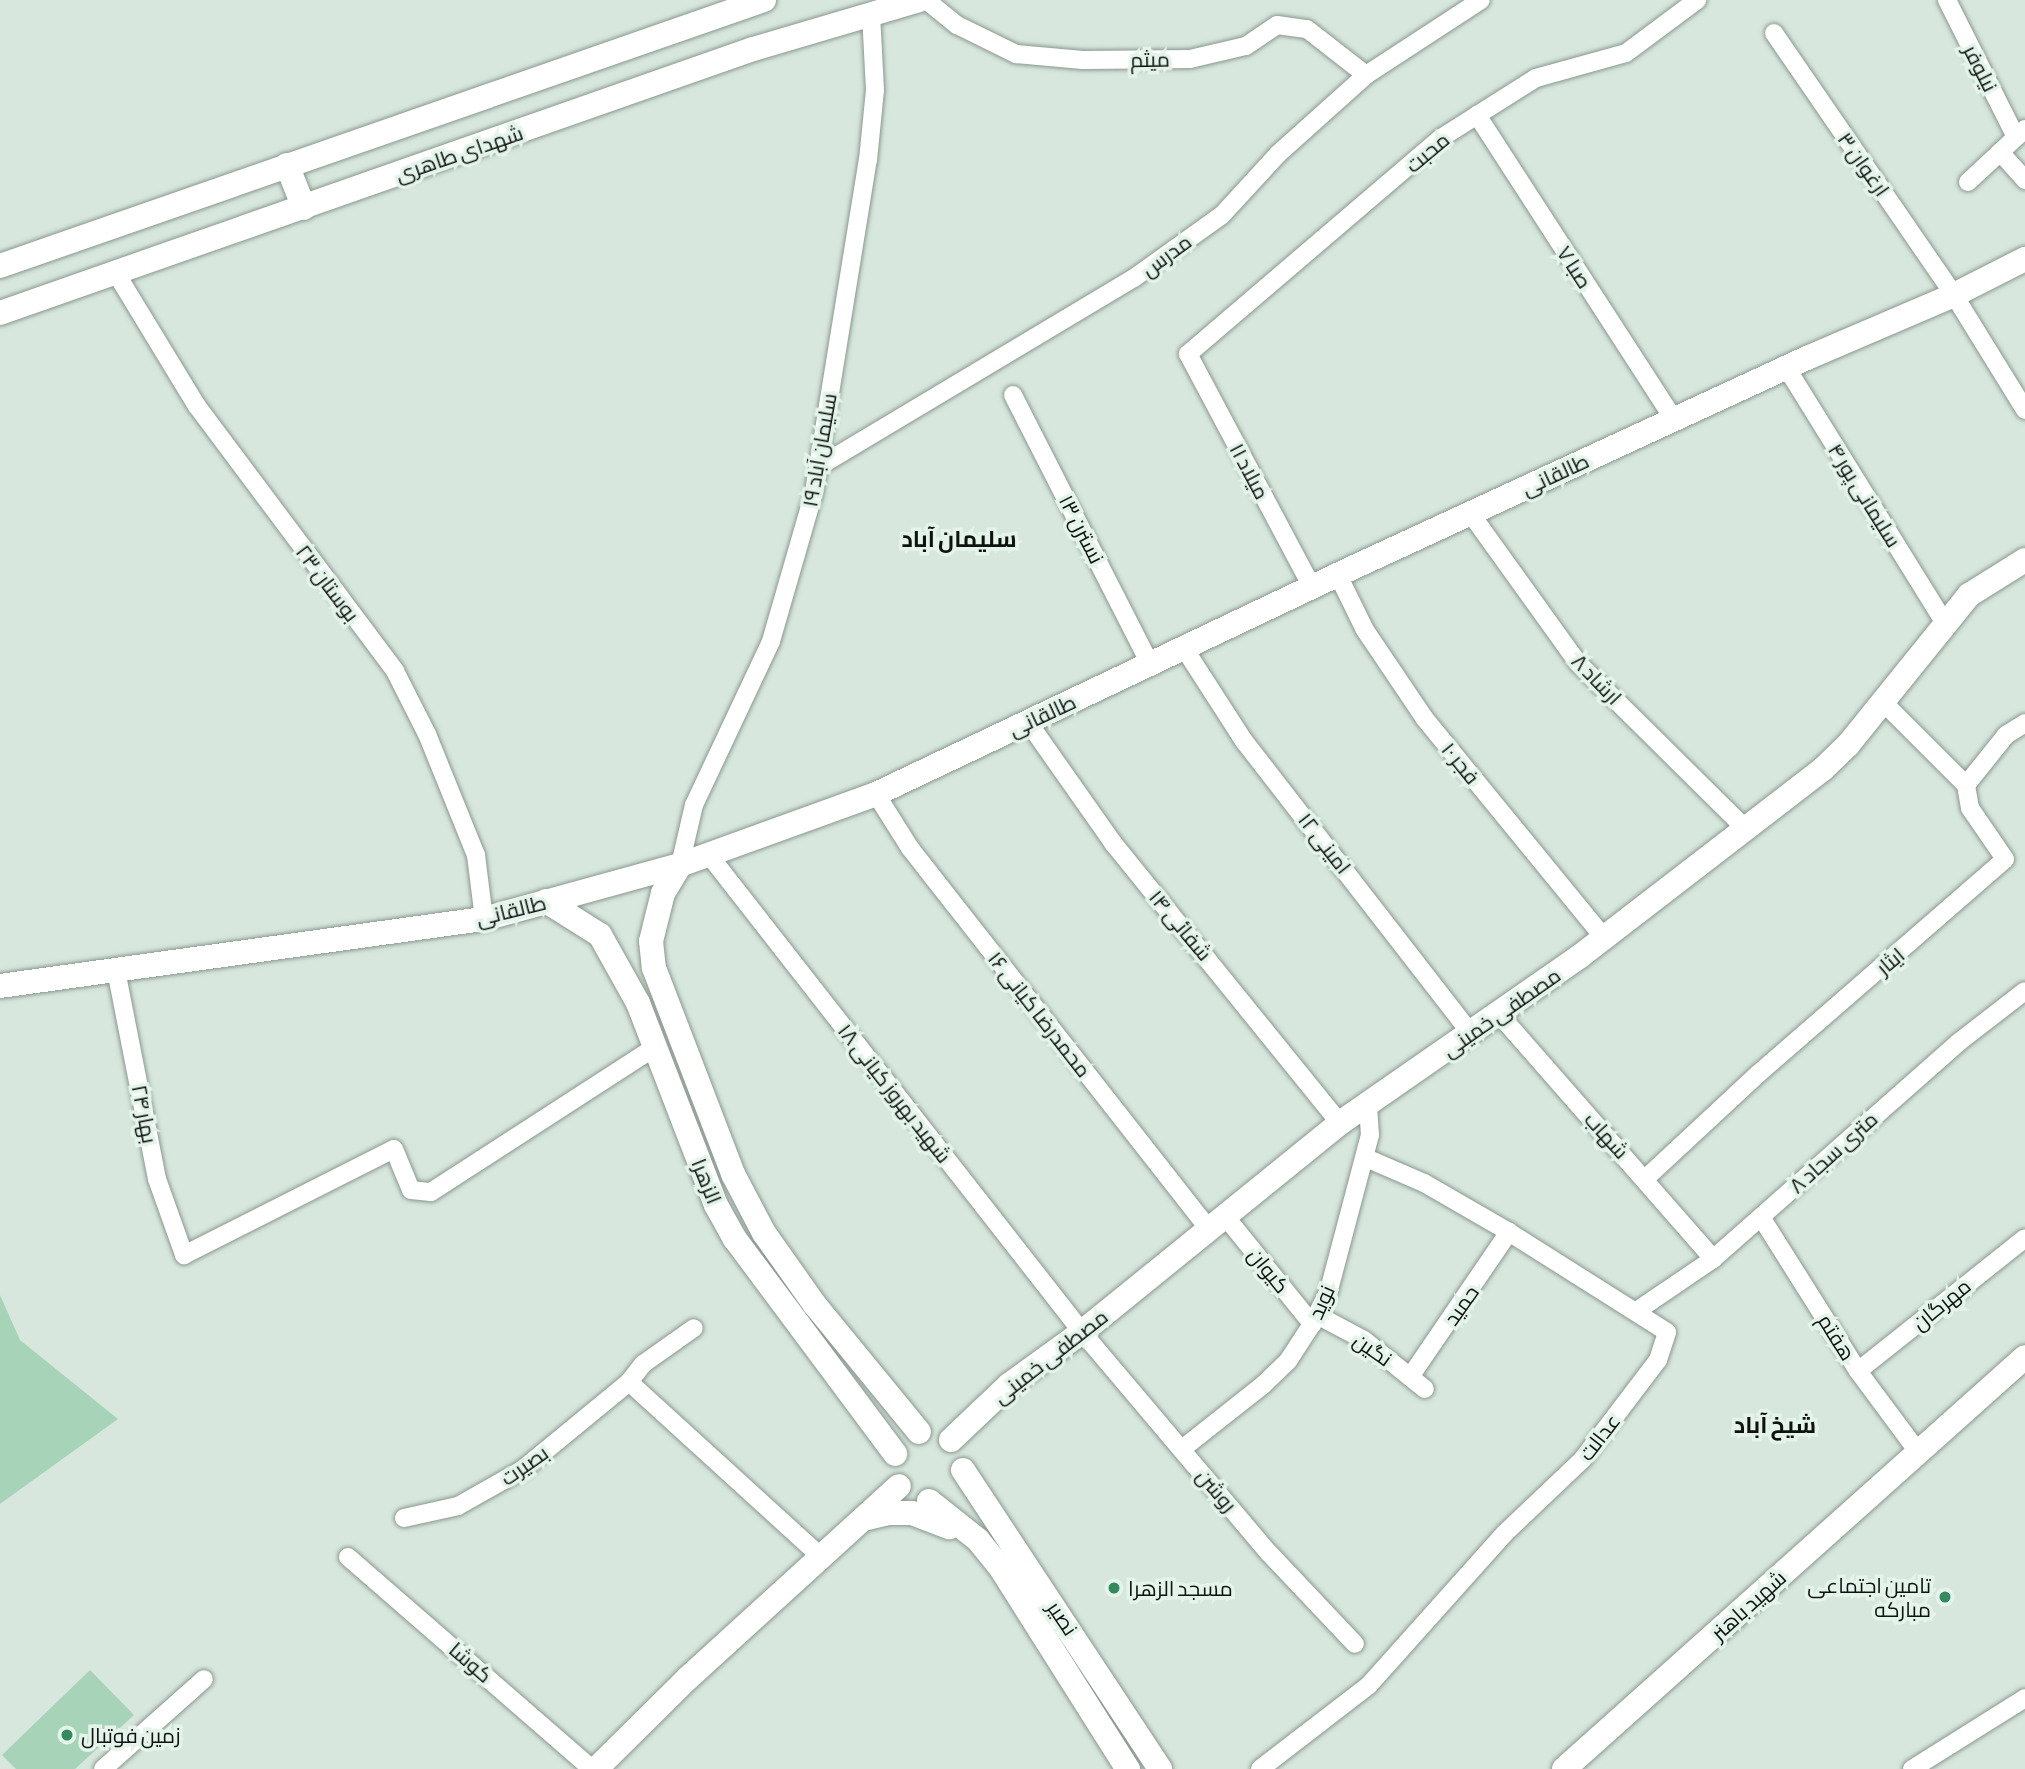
<!DOCTYPE html>
<meta charset="utf-8">
<style>
body{margin:0}
#map{position:relative;width:2025px;height:1769px;overflow:hidden;background:#d7e7dd;font-family:"Asap Condensed",Cairo,sans-serif}
div>[style]{position:absolute}
.green>*{inset:0;background:#a7d4b8}
.roads{filter:drop-shadow(0 0 2px #8a988f) drop-shadow(0 0 2px #8a988f)}
.street>*{height:18px;margin:-9px;padding:0 9px;transform-origin:9px;border-radius:9px;background:#fff}
.secondary>*{height:24px;margin:-12px;padding:0 12px;transform-origin:12px;border-radius:12px;background:#fff}
.dots>*{width:19px;height:19px;translate:-50% -50%;box-sizing:border-box;border:4px solid #e4f4ea;border-radius:50%}
span{translate:-50% -50%;white-space:nowrap;text-align:center;line-height:1.15;-webkit-text-stroke:7px #e4f4ea;paint-order:stroke}
.street-label{font-size:21px;color:#0e1310}
.poi-label{font-size:21px;color:#0e1310}
.right{translate:-100% -50%;text-align:right}
.left{translate:0 -50%;text-align:left}
.neighbourhood-label{font-size:23px;color:#0e1310;font-weight:700}
</style>
<div id="map">
<div class="green">
<i style="clip-path:polygon(0 1295px,20px 1340px,118px 1419px,0 1504px)"></i>
<i style="clip-path:polygon(90px 1670px,134px 1715px,75px 1769px,16px 1769px,2px 1755px)"></i>
</div>
<div class="roads">
<div class="street">
<i style="left:926px;top:0;width:40px;rotate:39deg"></i>
<i style="left:957px;top:25px;width:66px;rotate:26.2deg"></i>
<i style="left:1016px;top:54px;width:67px;rotate:5.1deg"></i>
<i style="left:1083px;top:60px;width:107px;rotate:-0.5deg"></i>
<i style="left:1190px;top:59px;width:57px;rotate:-13.1deg"></i>
<i style="left:1246px;top:46px;width:37px;rotate:-34deg"></i>
<i style="left:1277px;top:25px;width:30px;rotate:8deg"></i>
<i style="left:1307px;top:29px;width:75px;rotate:37.9deg"></i>
<i style="left:1947px;top:0;width:153px;rotate:63.3deg"></i>
<i style="left:1774px;top:33px;width:318px;rotate:55.5deg"></i>
<i style="left:1954px;top:295px;width:135px;rotate:58.3deg"></i>
<i style="left:1477px;top:115px;width:362px;rotate:57.1deg"></i>
<i style="left:2000px;top:152px;width:38px;rotate:48deg"></i>
<i style="left:1968px;top:182px;width:78px;rotate:-42.9deg"></i>
<i style="left:116px;top:273px;width:156px;rotate:58.7deg"></i>
<i style="left:197px;top:406px;width:331px;rotate:53.2deg"></i>
<i style="left:395px;top:671px;width:71px;rotate:63.1deg"></i>
<i style="left:427px;top:734px;width:131px;rotate:68deg"></i>
<i style="left:476px;top:855px;width:64px;rotate:82.9deg"></i>
<i style="left:1786px;top:367px;width:300px;rotate:58.2deg"></i>
<i style="left:1013px;top:395px;width:302px;rotate:63deg"></i>
<i style="left:818px;top:467px;width:368px;rotate:-30.9deg"></i>
<i style="left:1134px;top:278px;width:108px;rotate:-35.6deg"></i>
<i style="left:1222px;top:215px;width:83px;rotate:-47.4deg"></i>
<i style="left:1278px;top:154px;width:118px;rotate:-41.9deg"></i>
<i style="left:1366px;top:75px;width:137px;rotate:-33.1deg"></i>
<i style="left:1471px;top:514px;width:183px;rotate:54.3deg"></i>
<i style="left:1578px;top:663px;width:233px;rotate:44.7deg"></i>
<i style="left:1338px;top:575px;width:61px;rotate:63.9deg"></i>
<i style="left:1365px;top:630px;width:107px;rotate:56deg"></i>
<i style="left:1425px;top:719px;width:283px;rotate:50.7deg"></i>
<i style="left:1312px;top:587px;width:264px;rotate:-118deg"></i>
<i style="left:1188px;top:354px;width:333px;rotate:-40.5deg"></i>
<i style="left:1441px;top:138px;width:112px;rotate:-32.3deg"></i>
<i style="left:1536px;top:78px;width:93px;rotate:-15.5deg"></i>
<i style="left:1626px;top:53px;width:89px;rotate:-36.7deg"></i>
<i style="left:1184px;top:648px;width:111px;rotate:57.2deg"></i>
<i style="left:1244px;top:741px;width:371px;rotate:52.2deg"></i>
<i style="left:1884px;top:703px;width:116px;rotate:45deg"></i>
<i style="left:1028px;top:722px;width:148px;rotate:54.9deg"></i>
<i style="left:1113px;top:843px;width:360px;rotate:51deg"></i>
<i style="left:876px;top:794px;width:64px;rotate:57.8deg"></i>
<i style="left:910px;top:848px;width:485px;rotate:51.9deg"></i>
<i style="left:709px;top:855px;width:606px;rotate:51.98deg"></i>
<i style="left:1082px;top:1332px;width:289px;rotate:49.8deg"></i>
<i style="left:1269px;top:1553px;width:125px;rotate:46.6deg"></i>
<i style="left:680px;top:865px;width:62px;rotate:-76.9deg"></i>
<i style="left:694px;top:805px;width:181px;rotate:-64.8deg"></i>
<i style="left:771px;top:641px;width:155px;rotate:-73.9deg"></i>
<i style="left:814px;top:492px;width:336px;rotate:-80.8deg"></i>
<i style="left:868px;top:160px;width:70px;rotate:-84.3deg"></i>
<i style="left:875px;top:90px;width:76px;rotate:-93deg"></i>
<i style="left:116px;top:970px;width:213px;rotate:78.9deg"></i>
<i style="left:157px;top:1179px;width:81px;rotate:70.4deg"></i>
<i style="left:184px;top:1255px;width:235px;rotate:-26.8deg"></i>
<i style="left:394px;top:1149px;width:44px;rotate:67.5deg"></i>
<i style="left:411px;top:1190px;width:20px;rotate:6deg"></i>
<i style="left:431px;top:1192px;width:267px;rotate:-32.9deg"></i>
<i style="left:1498px;top:1013px;width:327px;rotate:48.8deg"></i>
<i style="left:1646px;top:1178px;width:153px;rotate:-42.9deg"></i>
<i style="left:1758px;top:1074px;width:327px;rotate:-41deg"></i>
<i style="left:2005px;top:859px;width:62px;rotate:-124.5deg"></i>
<i style="left:1970px;top:808px;width:23px;rotate:-100deg"></i>
<i style="left:1966px;top:785px;width:64px;rotate:-51.3deg"></i>
<i style="left:2006px;top:735px;width:22px;rotate:-32deg"></i>
<i style="left:1225px;top:1216px;width:139px;rotate:51.1deg"></i>
<i style="left:1761px;top:1217px;width:182px;rotate:57.8deg"></i>
<i style="left:1858px;top:1371px;width:102px;rotate:53.4deg"></i>
<i style="left:1638px;top:1310px;width:91px;rotate:-34.2deg"></i>
<i style="left:1713px;top:1259px;width:328px;rotate:-41.4deg"></i>
<i style="left:1959px;top:1042px;width:83px;rotate:-37.7deg"></i>
<i style="left:1317px;top:1315px;width:53px;rotate:28deg"></i>
<i style="left:1364px;top:1340px;width:78px;rotate:38.8deg"></i>
<i style="left:1858px;top:1371px;width:213px;rotate:-38.5deg"></i>
<i style="left:1410px;top:1377px;width:176px;rotate:-55.7deg"></i>
<i style="left:629px;top:1382px;width:260px;rotate:42.3deg"></i>
<i style="left:1182px;top:1449px;width:103px;rotate:-38.3deg"></i>
<i style="left:1263px;top:1385px;width:35px;rotate:-44deg"></i>
<i style="left:1288px;top:1361px;width:44px;rotate:-57deg"></i>
<i style="left:1312px;top:1324px;width:38px;rotate:-63deg"></i>
<i style="left:1329px;top:1290px;width:160px;rotate:-75.2deg"></i>
<i style="left:1370px;top:1135px;width:31px;rotate:-94deg"></i>
<i style="left:404px;top:1518px;width:55px;rotate:-12.5deg"></i>
<i style="left:458px;top:1506px;width:73px;rotate:-29.4deg"></i>
<i style="left:522px;top:1470px;width:139px;rotate:-39.4deg"></i>
<i style="left:629px;top:1382px;width:23px;rotate:-52deg"></i>
<i style="left:643px;top:1364px;width:62px;rotate:-35.2deg"></i>
<i style="left:348px;top:1557px;width:323px;rotate:41deg"></i>
<i style="left:103px;top:1769px;width:135px;rotate:-41.7deg"></i>
<i style="left:1260px;top:1769px;width:138px;rotate:-37.6deg"></i>
<i style="left:1369px;top:1685px;width:204px;rotate:-48.2deg"></i>
<i style="left:1505px;top:1533px;width:106px;rotate:-43.5deg"></i>
<i style="left:1582px;top:1460px;width:126px;rotate:-52.8deg"></i>
<i style="left:1658px;top:1360px;width:29px;rotate:-72deg"></i>
<i style="left:1667px;top:1332px;width:187px;rotate:-147.7deg"></i>
<i style="left:1509px;top:1232px;width:98px;rotate:-150deg"></i>
<i style="left:1424px;top:1183px;width:65px;rotate:-156.6deg"></i>
<i style="left:1912px;top:1769px;width:133px;rotate:-32.1deg"></i>
</div>
<div class="secondary">
<i style="left:287px;top:165px;width:46px;rotate:68.4deg"></i>
<i style="left:0;top:266px;width:809px;rotate:-19.2deg"></i>
<i style="left:0;top:313px;width:798px;rotate:-19.32deg"></i>
<i style="left:753px;top:49px;width:173px;rotate:-16.4deg"></i>
<i style="left:680px;top:865px;width:33px;rotate:121deg"></i>
<i style="left:663px;top:893px;width:49px;rotate:104deg"></i>
<i style="left:651px;top:941px;width:27px;rotate:84deg"></i>
<i style="left:654px;top:968px;width:221px;rotate:69deg"></i>
<i style="left:733px;top:1174px;width:67px;rotate:62.3deg"></i>
<i style="left:764px;top:1233px;width:88px;rotate:54.7deg"></i>
<i style="left:815px;top:1305px;width:164px;rotate:50.7deg"></i>
<i style="left:546px;top:901px;width:64px;rotate:32.2deg"></i>
<i style="left:600px;top:935px;width:78px;rotate:60.8deg"></i>
<i style="left:638px;top:1003px;width:217px;rotate:68.9deg"></i>
<i style="left:716px;top:1205px;width:39px;rotate:61deg"></i>
<i style="left:735px;top:1239px;width:268px;rotate:53.3deg"></i>
<i style="left:0;top:986px;width:489px;rotate:-7.9deg"></i>
<i style="left:484px;top:919px;width:203px;rotate:-15.4deg"></i>
<i style="left:680px;top:865px;width:208px;rotate:-19.9deg"></i>
<i style="left:876px;top:794px;width:527px;rotate:-25.4deg"></i>
<i style="left:1352px;top:568px;width:501px;rotate:-24.78deg"></i>
<i style="left:1807px;top:358px;width:160px;rotate:-23.2deg"></i>
<i style="left:1954px;top:295px;width:80px;rotate:-26.9deg"></i>
<i style="left:951px;top:1440px;width:80px;rotate:-43.5deg"></i>
<i style="left:1009px;top:1385px;width:90px;rotate:-36deg"></i>
<i style="left:1082px;top:1332px;width:332px;rotate:-39deg"></i>
<i style="left:1340px;top:1123px;width:291px;rotate:-34.8deg"></i>
<i style="left:1579px;top:957px;width:308px;rotate:-37.6deg"></i>
<i style="left:1823px;top:769px;width:35px;rotate:-44deg"></i>
<i style="left:1848px;top:745px;width:193px;rotate:-51.1deg"></i>
<i style="left:1969px;top:595px;width:66px;rotate:-32deg"></i>
<i style="left:963px;top:1470px;width:358px;rotate:56.6deg"></i>
<i style="left:929px;top:1501px;width:63px;rotate:38.5deg"></i>
<i style="left:978px;top:1540px;width:38px;rotate:51deg"></i>
<i style="left:1002px;top:1570px;width:236px;rotate:57.7deg"></i>
<i style="left:863px;top:1519px;width:26px;rotate:-13deg"></i>
<i style="left:888px;top:1513px;width:24px"></i>
<i style="left:912px;top:1513px;width:40px;rotate:21deg"></i>
<i style="left:596px;top:1769px;width:129px;rotate:-44.7deg"></i>
<i style="left:688px;top:1678px;width:285px;rotate:-42.3deg"></i>
<i style="left:1564px;top:1769px;width:618px;rotate:-41.79deg"></i>
</div>
</div>
<div class="dots">
<i style="left:1114px;top:1588px;background:#338a5e"></i>
<i style="left:1945px;top:1597px;background:#338a5e"></i>
<i style="left:67px;top:1735px;background:#338a5e"></i>
</div>
<div class="street-label">
<span style="left:1150px;top:59px;rotate:-1deg">میثم</span>
<span style="left:1981px;top:68px;rotate:63deg">نیلوفر</span>
<span style="left:1427px;top:152px;rotate:-40deg">محبت</span>
<span style="left:459px;top:153px;rotate:-19deg">شهدای طاهری</span>
<span style="left:1864px;top:164px;rotate:55deg">ارغوان ۳</span>
<span style="left:1166px;top:255px;rotate:-36deg">مدرس</span>
<span style="left:1575px;top:267px;rotate:57deg">صبا ۷</span>
<span style="left:819px;top:450px;rotate:-80deg">سلیمان آباد ۱۹</span>
<span style="left:1250px;top:471px;rotate:62deg">میلاد ۱۱</span>
<span style="left:1555px;top:474px;rotate:-25deg">طالقانی</span>
<span style="left:1865px;top:495px;rotate:58deg">سلیمانی پور ۴</span>
<span style="left:1082px;top:529px;rotate:63deg">نسترن ۱۳</span>
<span style="left:328px;top:583px;rotate:53deg">بوستان ۲۳</span>
<span style="left:1597px;top:679px;rotate:46deg">ارشاد ۸</span>
<span style="left:1042px;top:715px;rotate:-25deg">طالقانی</span>
<span style="left:1461px;top:763px;rotate:51deg">فجر ۱۰</span>
<span style="left:1325px;top:843px;rotate:52deg">امینی ۱۲</span>
<span style="left:511px;top:910px;rotate:-14deg">طالقانی</span>
<span style="left:1181px;top:925px;rotate:50deg">شفائی ۱۴</span>
<span style="left:1890px;top:961px;rotate:-40deg">ایثار</span>
<span style="left:1501px;top:1012px;rotate:-35deg">مصطفی خمینی</span>
<span style="left:1040px;top:1014px;rotate:52deg">محمدرضا کیانی ۱۶</span>
<span style="left:895px;top:1093px;rotate:52deg">شهید بهروز کیانی ۱۸</span>
<span style="left:145px;top:1114px;rotate:79deg">بهار ۲۴</span>
<span style="left:1607px;top:1135px;rotate:48deg">شهاب</span>
<span style="left:1833px;top:1152px;rotate:-42deg">۸ متری سجاد</span>
<span style="left:707px;top:1181px;rotate:68deg">الزهرا</span>
<span style="left:1269px;top:1270px;rotate:51deg">کیوان</span>
<span style="left:1321px;top:1302px;rotate:-66deg">نوید</span>
<span style="left:1941px;top:1304px;rotate:-39deg">مهرگان</span>
<span style="left:1461px;top:1305px;rotate:-55deg">حمید</span>
<span style="left:1837px;top:1337px;rotate:58deg">هفتم</span>
<span style="left:1373px;top:1349px;rotate:35deg">نگین</span>
<span style="left:1050px;top:1356px;rotate:-38deg">مصطفی خمینی</span>
<span style="left:1599px;top:1437px;rotate:-52deg">عدالت</span>
<span style="left:524px;top:1465px;rotate:-35deg">بصیرت</span>
<span style="left:1217px;top:1490px;rotate:50deg">روشن</span>
<span style="left:1748px;top:1605px;rotate:-42deg">شهید باهنر</span>
<span style="left:1063px;top:1618px;rotate:56deg">نصیر</span>
<span style="left:471px;top:1662px;rotate:41deg">کوشا</span>
</div>
<div class="poi-label">
<span class="right" style="left:1931px;top:1597px">تامین اجتماعی<br>مبارکه</span>
<span class="left" style="left:1128px;top:1588px">مسجد الزهرا</span>
<span class="left" style="left:81px;top:1735px">زمین فوتبال</span>
</div>
<div class="neighbourhood-label">
<span style="left:959px;top:539px">سلیمان آباد</span>
<span style="left:1775px;top:1425px">شیخ آباد</span>
</div>
</div>
